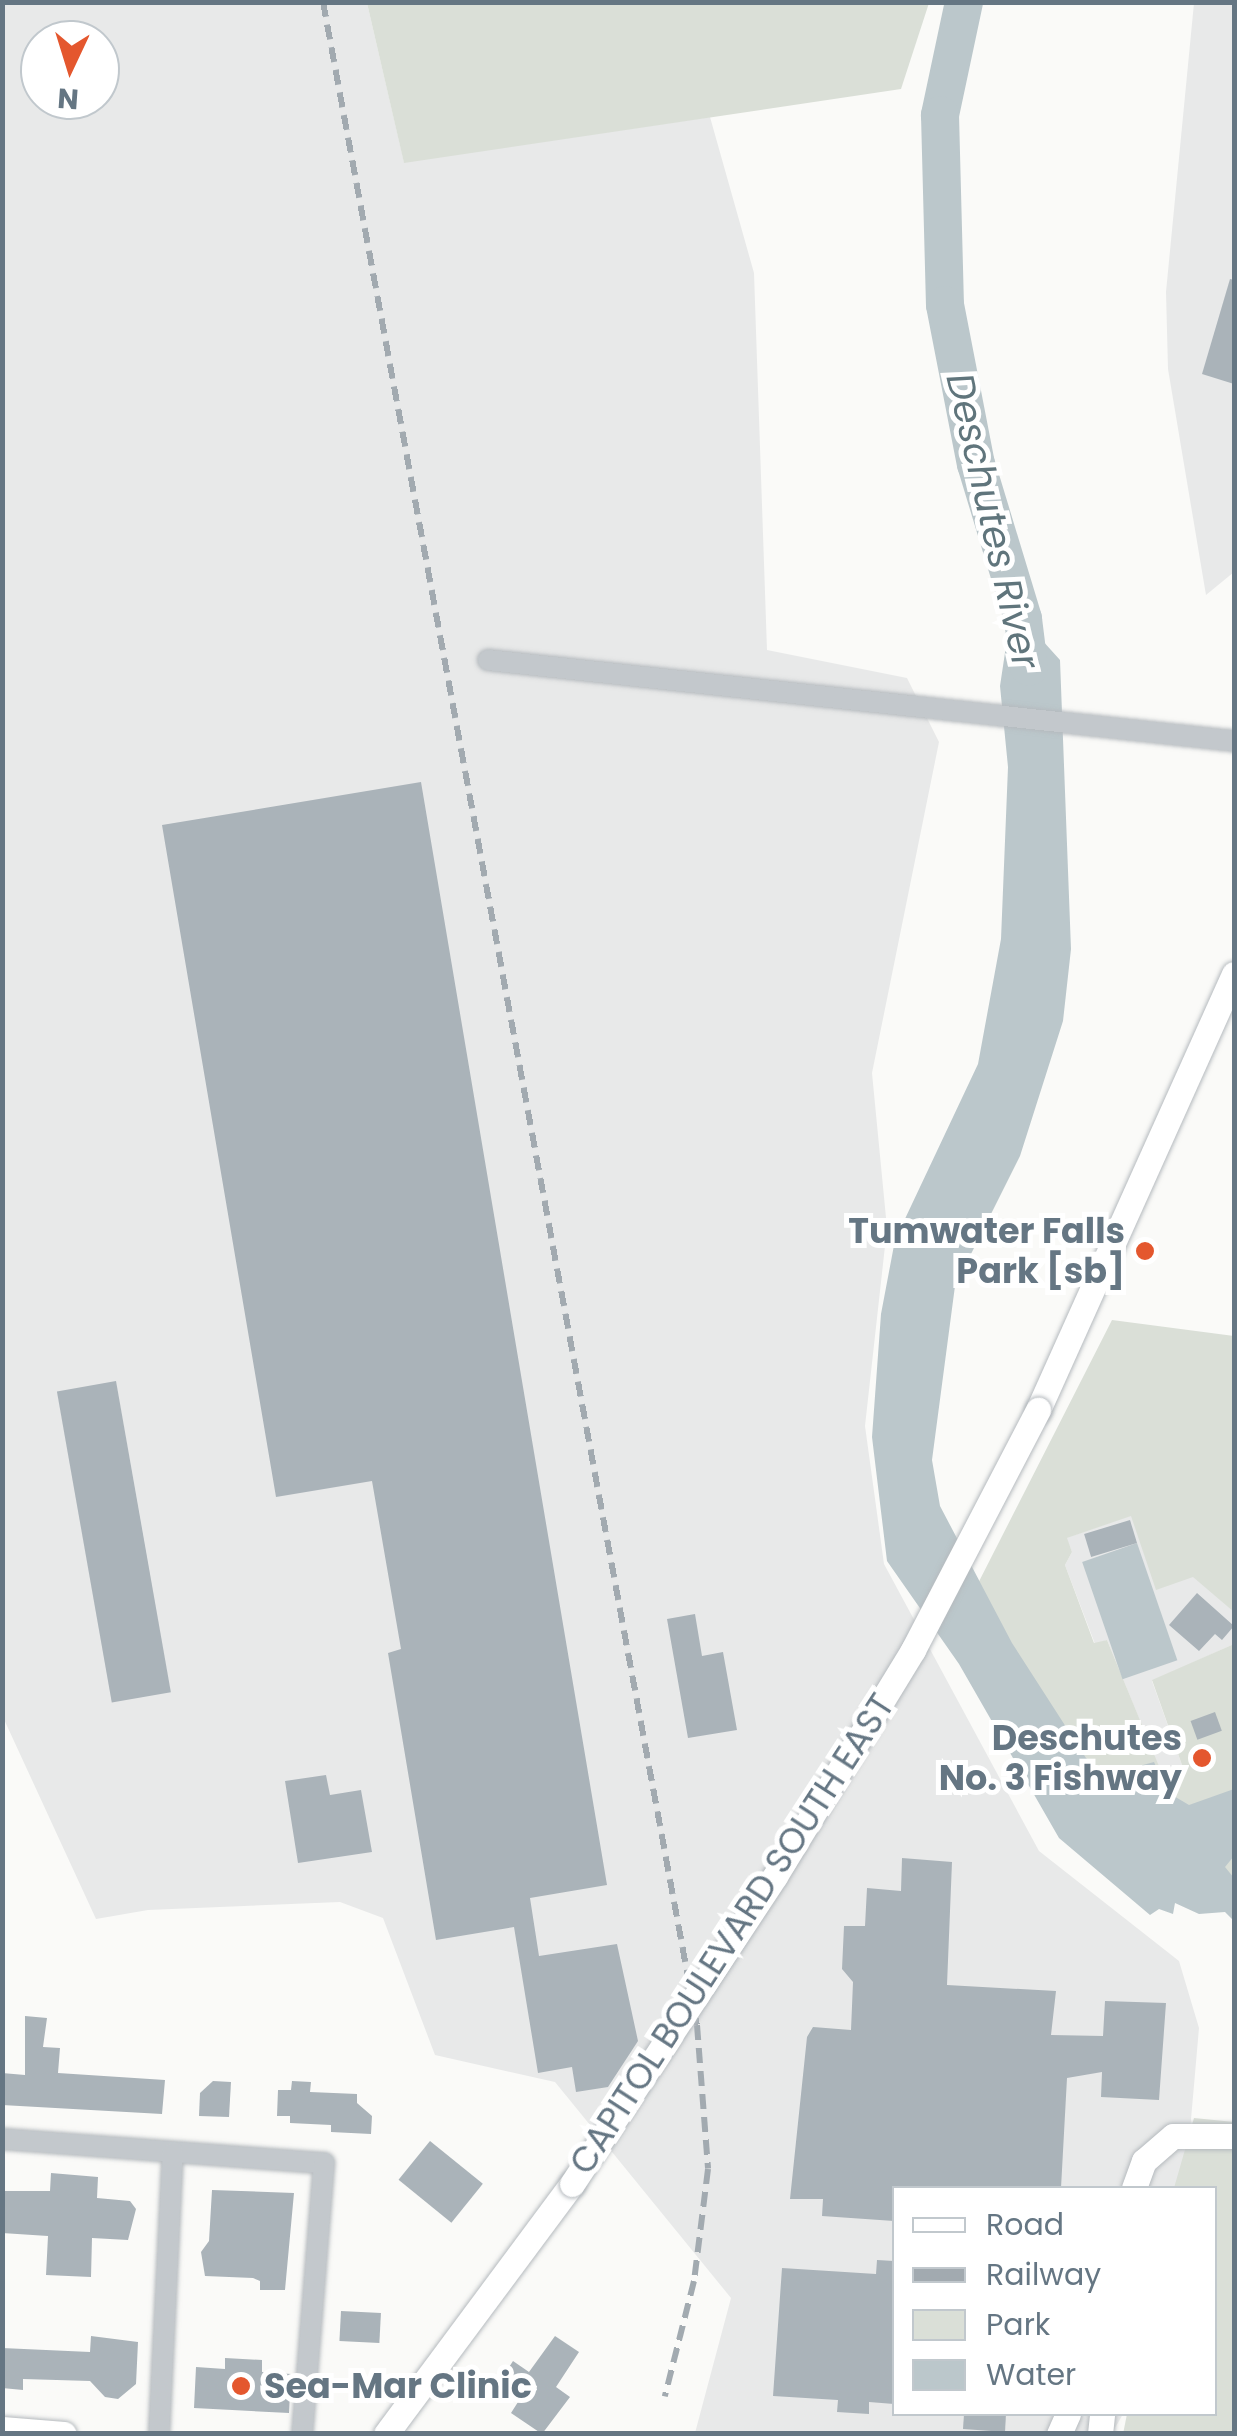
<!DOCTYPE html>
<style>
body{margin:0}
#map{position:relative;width:1237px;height:2436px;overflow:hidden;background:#fafaf8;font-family:Poppins,sans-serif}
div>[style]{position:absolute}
.built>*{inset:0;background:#e8e9e9}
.green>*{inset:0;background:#dadfd7}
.water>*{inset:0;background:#bbc7cb;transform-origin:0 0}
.river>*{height:38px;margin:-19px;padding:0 19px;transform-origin:19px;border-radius:19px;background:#bbc7cb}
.building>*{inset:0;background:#aab3b9;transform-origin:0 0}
.roads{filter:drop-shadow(0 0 2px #b5babe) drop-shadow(0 0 2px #b5babe)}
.minor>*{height:20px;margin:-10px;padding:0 10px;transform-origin:10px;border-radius:10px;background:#c3c8cc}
.major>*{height:25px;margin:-12.5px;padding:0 12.5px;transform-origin:12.5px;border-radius:12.5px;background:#fff}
.rail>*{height:6px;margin-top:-3px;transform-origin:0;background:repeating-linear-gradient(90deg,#a2aab0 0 15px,transparent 0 23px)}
.bridges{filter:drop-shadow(0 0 2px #b5babe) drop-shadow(0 0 2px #b5babe)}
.major-bridge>*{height:25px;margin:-12.5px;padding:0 12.5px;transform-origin:12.5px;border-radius:12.5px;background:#fff}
.dots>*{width:28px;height:28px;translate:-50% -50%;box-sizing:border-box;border:5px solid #fff;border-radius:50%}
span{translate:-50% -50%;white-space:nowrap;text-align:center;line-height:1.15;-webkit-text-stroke:10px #fff;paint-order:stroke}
.poi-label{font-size:35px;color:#657683;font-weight:700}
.right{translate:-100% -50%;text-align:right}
.left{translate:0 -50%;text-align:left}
.street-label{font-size:35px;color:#657683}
.water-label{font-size:38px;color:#60757c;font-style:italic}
.frame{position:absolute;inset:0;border:5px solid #657683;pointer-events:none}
.legend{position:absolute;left:892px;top:2186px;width:325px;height:230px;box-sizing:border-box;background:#fff;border:2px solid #c1c8cd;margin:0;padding:12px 18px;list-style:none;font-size:30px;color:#657683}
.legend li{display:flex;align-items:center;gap:20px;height:50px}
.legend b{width:50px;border:2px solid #c1c8cd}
.north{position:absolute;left:20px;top:20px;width:100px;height:100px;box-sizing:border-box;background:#fff;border:2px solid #c1c8cd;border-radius:50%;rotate:184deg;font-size:28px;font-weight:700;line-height:40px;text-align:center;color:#657683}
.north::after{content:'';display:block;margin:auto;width:35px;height:45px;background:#e4572e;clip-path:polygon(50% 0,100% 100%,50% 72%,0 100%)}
</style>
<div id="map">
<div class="built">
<i style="clip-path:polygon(evenodd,2px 3px,367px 3px,404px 162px,710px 117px,754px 273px,767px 650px,907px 678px,939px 742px,872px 1073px,887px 1228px,865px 1426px,884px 1564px,1039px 1851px,1179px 1961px,1199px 2028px,1185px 2188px,894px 2188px,894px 2414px,1123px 2414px,1112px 2433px,695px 2433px,731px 2298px,555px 2082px,435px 2055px,383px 1918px,340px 1902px,148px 1910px,96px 1919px,2px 1715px,2px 3px,40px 40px,100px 40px,100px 100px,40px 100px,40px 40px)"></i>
<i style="clip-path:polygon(1194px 3px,1234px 3px,1234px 572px,1206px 595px,1168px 369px,1166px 292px)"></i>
<i style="clip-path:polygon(1132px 1515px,1234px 1612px,1234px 1644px,1152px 1681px,1182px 1765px,1161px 1772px,1107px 1640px,1095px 1644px,1065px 1565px,1072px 1552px,1066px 1538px)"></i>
</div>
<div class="green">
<i style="clip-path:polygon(367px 3px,367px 2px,929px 3px,901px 89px,404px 163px)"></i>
<i style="clip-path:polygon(1112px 1320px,1234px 1336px,1234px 1612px,1193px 1577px,1156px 1590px,1131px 1516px,1067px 1538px,1072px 1552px,1065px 1565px,1094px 1643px,1107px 1640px,1161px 1771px,1182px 1765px,1152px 1680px,1234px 1644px,1234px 1913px,1108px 1821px,967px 1605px)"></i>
<i style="clip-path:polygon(1194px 2118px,1234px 2122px,1234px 2433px,1123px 2434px,1127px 2414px,1214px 2414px,1214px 2188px,1174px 2188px)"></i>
</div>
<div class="water">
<i style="clip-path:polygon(1023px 619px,1060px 660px,1071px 949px,1063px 1021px,1020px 1156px,955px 1286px,932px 1460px,940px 1506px,1012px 1643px,1086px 1758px,1119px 1789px,1132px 1768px,1154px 1762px,1167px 1792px,1189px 1805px,1234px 1789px,1234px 1856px,1225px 1867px,1234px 1878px,1234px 1921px,1225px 1912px,1199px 1914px,1175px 1903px,1173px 1914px,1159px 1909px,1150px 1915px,1059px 1838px,959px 1664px,887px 1561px,872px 1437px,881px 1314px,895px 1240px,978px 1064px,1001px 939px,1008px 767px,1000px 686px,1006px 646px)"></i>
<i style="left:1137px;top:1543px;width:124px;height:58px;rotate:71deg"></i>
</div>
<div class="river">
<i style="left:964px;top:2px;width:116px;rotate:102deg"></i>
<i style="left:940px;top:115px;width:190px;rotate:88.5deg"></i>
<i style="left:945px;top:305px;width:162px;rotate:79deg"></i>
<i style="left:976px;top:464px;width:162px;rotate:73.1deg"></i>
<i style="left:1023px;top:619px;width:48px;rotate:82.9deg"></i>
</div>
<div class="building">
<i style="clip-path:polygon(1230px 279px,1234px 280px,1234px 384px,1202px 374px)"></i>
<i style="clip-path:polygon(421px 782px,607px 1885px,530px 1898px,539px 1956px,617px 1944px,638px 2041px,608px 2087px,576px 2092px,572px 2067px,538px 2073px,514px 1927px,436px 1940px,388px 1653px,401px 1649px,372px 1481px,276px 1497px,162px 825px)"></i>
<i style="left:116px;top:1381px;width:316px;height:60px;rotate:80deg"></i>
<i style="left:1130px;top:1520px;width:24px;height:48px;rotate:73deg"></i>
<i style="clip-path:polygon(1197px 1593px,1234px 1626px,1222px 1640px,1215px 1634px,1199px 1651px,1169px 1625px)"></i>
<i style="clip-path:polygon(695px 1614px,702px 1656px,723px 1652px,737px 1730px,688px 1738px,667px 1619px)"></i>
<i style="left:1215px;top:1712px;width:20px;height:26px;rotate:70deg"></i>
<i style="clip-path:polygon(326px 1775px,330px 1795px,361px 1790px,372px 1852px,298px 1863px,285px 1781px)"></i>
<i style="clip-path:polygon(902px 1858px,952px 1862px,947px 1985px,1056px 1991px,1051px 2035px,1103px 2036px,1105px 2001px,1166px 2003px,1159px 2100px,1101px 2097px,1102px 2072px,1067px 2078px,1061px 2188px,894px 2188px,894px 2221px,822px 2216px,823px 2199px,790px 2199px,807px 2037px,813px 2027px,851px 2030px,853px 1982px,842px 1969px,844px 1926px,865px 1926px,867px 1888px,901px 1891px)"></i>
<i style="clip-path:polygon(25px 2016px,47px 2018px,43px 2047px,60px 2048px,58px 2073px,165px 2080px,162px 2114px,2px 2105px,2px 2073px,25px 2075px)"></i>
<i style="clip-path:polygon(213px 2081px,231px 2082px,229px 2117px,199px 2116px,200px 2093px)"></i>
<i style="clip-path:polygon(292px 2081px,311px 2082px,310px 2092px,357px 2094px,357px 2103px,372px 2116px,371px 2134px,331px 2132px,331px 2125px,290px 2123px,290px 2116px,277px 2116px,278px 2090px,291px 2090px)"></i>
<i style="left:430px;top:2141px;width:68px;height:50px;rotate:39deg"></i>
<i style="clip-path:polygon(51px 2173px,98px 2177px,97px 2198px,130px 2201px,136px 2209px,128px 2240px,92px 2238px,91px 2277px,46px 2275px,48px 2236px,2px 2233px,2px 2191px,50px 2191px)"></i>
<i style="clip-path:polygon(212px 2190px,294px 2193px,285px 2290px,260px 2290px,260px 2281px,253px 2278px,205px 2276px,201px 2252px,209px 2241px)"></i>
<i style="clip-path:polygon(877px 2260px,894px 2261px,894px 2404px,869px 2402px,869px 2414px,837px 2412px,838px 2400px,773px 2396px,782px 2268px,876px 2274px)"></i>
<i style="left:341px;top:2311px;width:40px;height:30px;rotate:3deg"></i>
<i style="clip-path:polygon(91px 2336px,138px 2342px,136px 2384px,118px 2399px,105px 2397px,90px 2381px,23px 2379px,23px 2390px,2px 2388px,2px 2348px,90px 2352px)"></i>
<i style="clip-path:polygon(555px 2336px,579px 2352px,556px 2387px,570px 2397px,542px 2434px,511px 2413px,518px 2402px,496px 2387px,513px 2361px,529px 2372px)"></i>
<i style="clip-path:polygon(225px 2358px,262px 2360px,262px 2372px,291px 2374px,289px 2413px,194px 2408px,196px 2367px,225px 2369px)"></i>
<i style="clip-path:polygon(964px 2414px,1006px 2414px,1005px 2432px,963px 2429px)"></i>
</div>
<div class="roads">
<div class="minor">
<i style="left:488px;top:660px;width:750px;rotate:6.2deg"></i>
<i style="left:2px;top:2139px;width:323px;rotate:4.3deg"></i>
<i style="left:324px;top:2163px;width:272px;rotate:94.6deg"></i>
<i style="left:159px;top:2434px;width:282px;rotate:-87.2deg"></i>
</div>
<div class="major">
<i style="left:1038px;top:1410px;width:478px;rotate:-65.8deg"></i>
<i style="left:1134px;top:2188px;width:29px;rotate:-70deg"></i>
<i style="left:1144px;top:2161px;width:38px;rotate:-41deg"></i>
<i style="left:1173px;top:2136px;width:61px"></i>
<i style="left:2px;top:2429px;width:62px;rotate:4.6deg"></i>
<i style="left:386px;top:2434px;width:312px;rotate:-53.4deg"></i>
<i style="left:1059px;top:2434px;width:22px;rotate:-66deg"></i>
<i style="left:1100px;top:2434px;width:20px;rotate:-84deg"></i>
</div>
</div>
<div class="rail">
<i style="left:323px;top:2px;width:2057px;rotate:79.53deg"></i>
<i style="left:697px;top:2025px;width:144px;rotate:85.6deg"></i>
<i style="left:708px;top:2169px;width:113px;rotate:97.1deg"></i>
<i style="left:694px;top:2281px;width:119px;rotate:104.2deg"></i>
</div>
<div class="bridges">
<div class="major-bridge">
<i style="left:572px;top:2184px;width:369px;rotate:-56.6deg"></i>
<i style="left:775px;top:1876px;width:265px;rotate:-58.6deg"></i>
<i style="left:913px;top:1650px;width:271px;rotate:-62.5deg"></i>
</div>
</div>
<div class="dots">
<i style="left:1145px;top:1251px;background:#e4572e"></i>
<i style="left:1202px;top:1758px;background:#e4572e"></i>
<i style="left:241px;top:2386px;background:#e4572e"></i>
</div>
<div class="poi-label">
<span class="right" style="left:1125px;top:1251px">Tumwater Falls<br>Park [sb]</span>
<span class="right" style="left:1182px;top:1758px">Deschutes<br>No. 3 Fishway</span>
<span class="left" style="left:264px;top:2386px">Sea-Mar Clinic</span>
</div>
<div class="street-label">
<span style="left:732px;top:1934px;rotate:-57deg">CAPITOL BOULEVARD SOUTH EAST</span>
</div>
<div class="water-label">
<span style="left:993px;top:521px;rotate:77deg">Deschutes River</span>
</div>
<div class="frame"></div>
<ul class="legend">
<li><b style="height:12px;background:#fff"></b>Road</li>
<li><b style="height:12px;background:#a2aab0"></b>Railway</li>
<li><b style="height:28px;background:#dadfd7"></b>Park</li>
<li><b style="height:28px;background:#bbc7cb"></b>Water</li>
</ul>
<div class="north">N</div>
</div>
